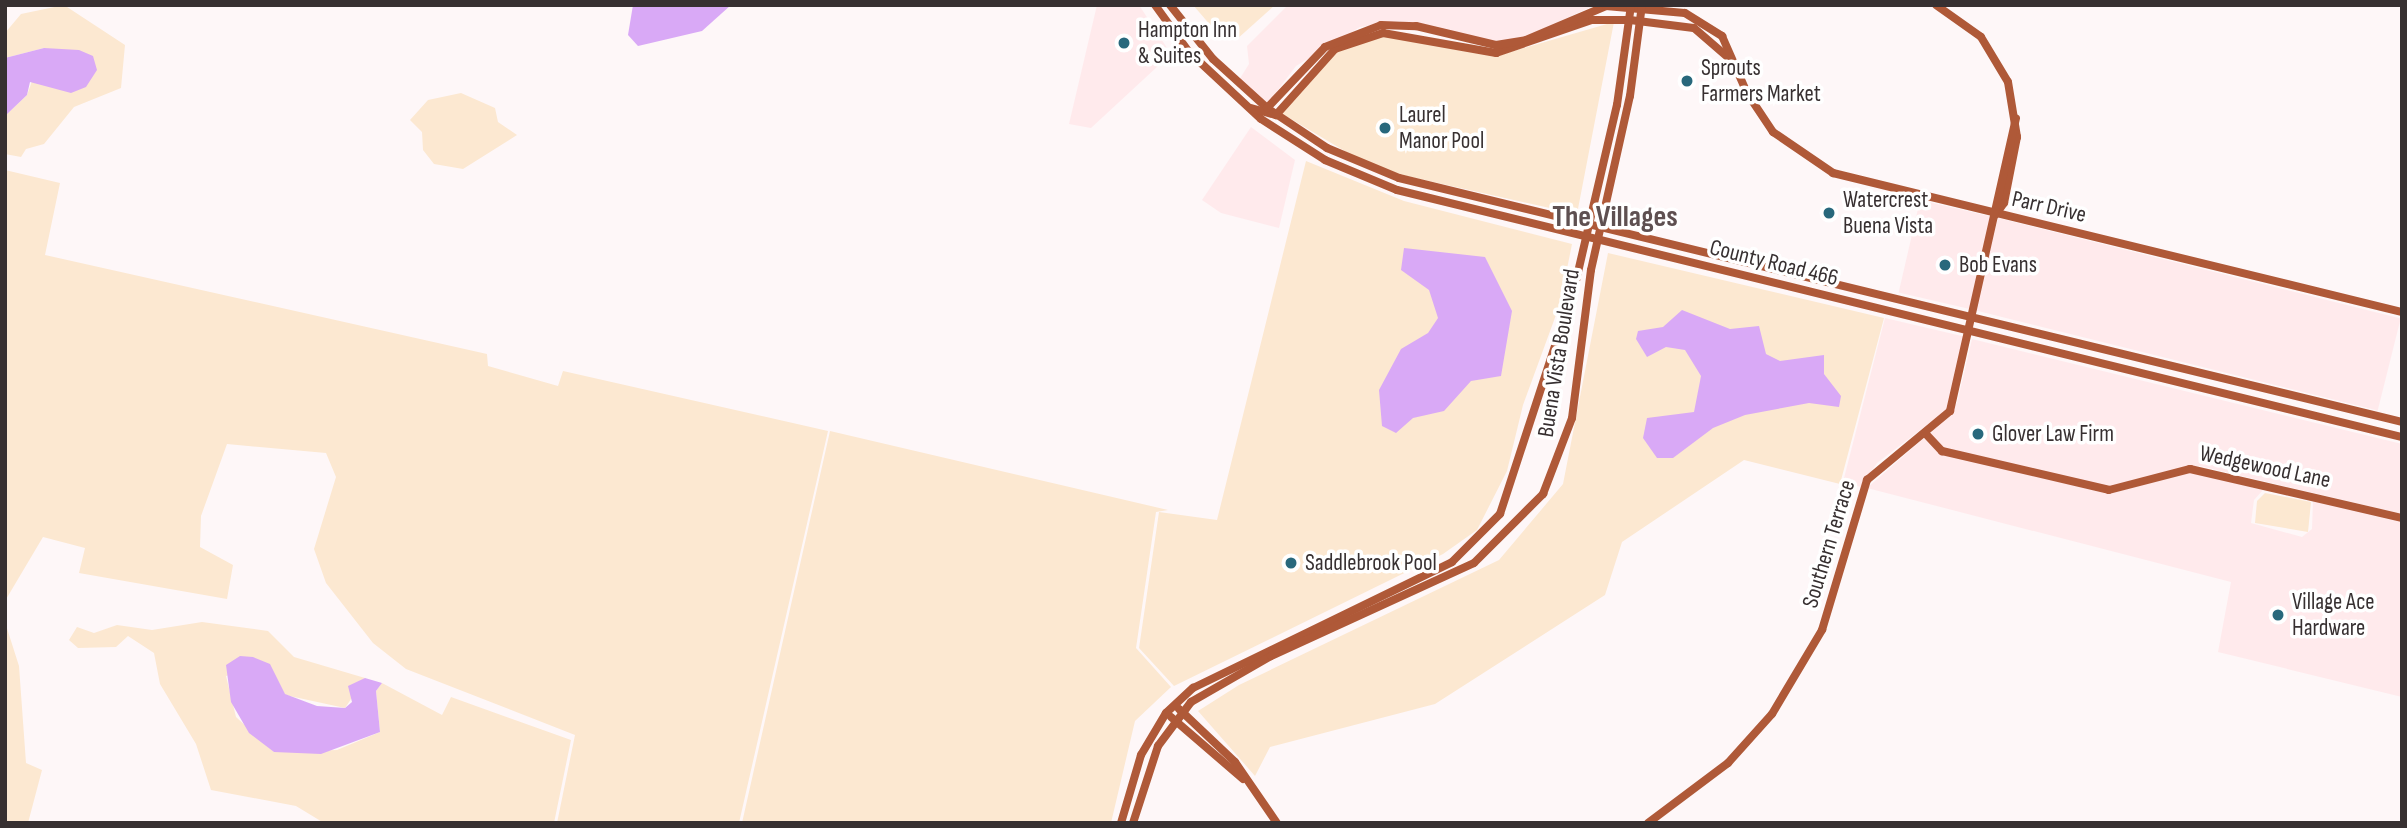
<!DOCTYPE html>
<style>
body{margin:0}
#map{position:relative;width:2407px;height:828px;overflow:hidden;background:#fef7f8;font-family:"Sofia Sans Condensed",sans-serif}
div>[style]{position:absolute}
.built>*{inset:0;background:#ffeaec;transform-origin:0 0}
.green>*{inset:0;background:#fce8d1}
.water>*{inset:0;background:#d9a9f6}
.secondary>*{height:8px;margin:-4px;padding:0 4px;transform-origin:4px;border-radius:4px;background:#af5938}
.dots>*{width:19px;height:19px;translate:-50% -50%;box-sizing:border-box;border:4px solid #fff;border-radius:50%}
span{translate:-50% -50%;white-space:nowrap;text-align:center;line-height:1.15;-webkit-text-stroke:7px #fff;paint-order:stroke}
.poi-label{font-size:23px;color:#373031}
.left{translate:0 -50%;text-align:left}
.street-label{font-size:23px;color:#373031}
.district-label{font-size:30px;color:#5e5051;font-weight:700}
.frame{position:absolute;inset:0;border:7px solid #373031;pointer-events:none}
</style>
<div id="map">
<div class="built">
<i style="clip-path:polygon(1097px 5px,1139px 5px,1171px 54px,1091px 128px,1069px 124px)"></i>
<i style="clip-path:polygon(1288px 5px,1595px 5px,1526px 37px,1496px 42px,1399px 21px,1360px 27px,1296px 66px,1268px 103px,1239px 80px,1249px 64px,1247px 46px)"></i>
<i style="clip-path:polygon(1251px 127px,1295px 160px,1279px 228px,1221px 213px,1202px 200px)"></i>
<i style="left:1920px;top:200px;width:74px;height:95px;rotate:13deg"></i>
<i style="left:1998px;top:218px;width:415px;height:95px;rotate:14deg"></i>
<i style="clip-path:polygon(1885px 318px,1966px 337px,1948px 409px,1877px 463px,1861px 487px,1843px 482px)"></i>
<i style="clip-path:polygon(1972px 339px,2402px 444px,2402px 514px,2200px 466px,2110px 487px,1943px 448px,1930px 434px,1957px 403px)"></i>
<i style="clip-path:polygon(1924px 438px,1942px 454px,2109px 494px,2190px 472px,2263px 490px,2254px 500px,2251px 523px,2302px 537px,2312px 529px,2313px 500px,2402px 521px,2402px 697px,2218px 652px,2231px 582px,1867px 488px)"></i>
</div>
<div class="green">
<i style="clip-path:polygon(64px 5px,125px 45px,121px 88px,74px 107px,44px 144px,26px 149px,21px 157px,5px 154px,5px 116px,27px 95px,44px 48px,5px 58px,5px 33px,21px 14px)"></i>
<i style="clip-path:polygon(1193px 5px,1275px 5px,1236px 40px,1218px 34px)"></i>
<i style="clip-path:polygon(1614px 22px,1577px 214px,1402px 175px,1353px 156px,1281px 113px,1336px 52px,1383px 36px,1496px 56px)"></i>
<i style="clip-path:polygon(461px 93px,495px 108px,498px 122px,517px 135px,463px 169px,434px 164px,423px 150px,422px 132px,410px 120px,428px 100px)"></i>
<i style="clip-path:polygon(1306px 161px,1404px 201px,1572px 244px,1560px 304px,1523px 405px,1507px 471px,1477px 530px,1443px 554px,1174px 686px,1139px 648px,1159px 512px,1217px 520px)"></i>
<i style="clip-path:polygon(5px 170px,60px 183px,45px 255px,487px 354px,488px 366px,558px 386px,563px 371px,828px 431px,739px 823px,557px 823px,575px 735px,406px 669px,373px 643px,326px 583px,314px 549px,336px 477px,326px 453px,227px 444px,201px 516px,200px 547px,233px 565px,227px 599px,79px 573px,85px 548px,43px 537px,5px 601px)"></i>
<i style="clip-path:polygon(1608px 253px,1884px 318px,1840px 484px,1744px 460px,1622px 542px,1605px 595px,1435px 704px,1270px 747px,1255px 776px,1198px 711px,1239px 685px,1499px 560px,1563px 484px)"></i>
<i style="clip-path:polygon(830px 431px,1168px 510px,1156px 512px,1136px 648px,1171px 687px,1135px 721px,1111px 823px,742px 823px)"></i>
<i style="clip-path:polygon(2265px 493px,2311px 502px,2308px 532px,2255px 523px,2257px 501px)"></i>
<i style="clip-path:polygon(5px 622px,19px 666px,26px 763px,42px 770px,28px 823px,5px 823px)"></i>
<i style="clip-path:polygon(202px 622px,268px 631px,294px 657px,365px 678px,345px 708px,285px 695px,269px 664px,226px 676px,236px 717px,274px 752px,337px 750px,380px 732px,376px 691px,382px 683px,442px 715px,451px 697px,571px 740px,554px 823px,324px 823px,296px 806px,211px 790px,196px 744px,160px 684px,154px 653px,128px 636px,116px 647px,78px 648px,69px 640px,77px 627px,94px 633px,117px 625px,152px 630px)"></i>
</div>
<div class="water">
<i style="clip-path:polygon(633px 5px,731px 5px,702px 31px,638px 46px,628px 35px)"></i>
<i style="clip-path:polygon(44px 48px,79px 50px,93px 56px,97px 70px,86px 87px,71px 93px,30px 82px,27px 95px,5px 116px,5px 58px)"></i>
<i style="clip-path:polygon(1404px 248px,1485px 257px,1512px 311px,1501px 376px,1471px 381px,1444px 411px,1413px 418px,1396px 433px,1382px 426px,1379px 390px,1401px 349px,1428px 333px,1438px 318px,1429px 290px,1401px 270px)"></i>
<i style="clip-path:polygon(1682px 310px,1730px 329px,1759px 326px,1766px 354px,1780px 361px,1824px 355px,1824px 374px,1841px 396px,1839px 407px,1809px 403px,1745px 415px,1713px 428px,1673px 458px,1657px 458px,1643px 438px,1647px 418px,1694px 412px,1701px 376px,1685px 350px,1666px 347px,1647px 357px,1636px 339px,1638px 331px,1663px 327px)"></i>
<i style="clip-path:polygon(253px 657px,270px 664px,285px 694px,317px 706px,345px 708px,352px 702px,348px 686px,365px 678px,382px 683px,376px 691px,380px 732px,321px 754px,274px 752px,249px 733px,231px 702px,226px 665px,240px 656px)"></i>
</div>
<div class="secondary">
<i style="left:1155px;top:5px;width:58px;rotate:54.1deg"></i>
<i style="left:1189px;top:52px;width:98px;rotate:42.9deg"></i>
<i style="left:1261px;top:119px;width:76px;rotate:32.6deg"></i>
<i style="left:1325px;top:160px;width:78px;rotate:22.6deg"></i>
<i style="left:1397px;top:190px;width:1035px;rotate:13.81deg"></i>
<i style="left:1170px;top:5px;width:69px;rotate:51.5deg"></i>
<i style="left:1213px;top:59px;width:73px;rotate:42.2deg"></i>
<i style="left:1267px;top:108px;width:72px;rotate:33.7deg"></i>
<i style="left:1327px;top:148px;width:78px;rotate:22.6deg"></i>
<i style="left:1399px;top:178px;width:1032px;rotate:13.67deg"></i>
<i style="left:1936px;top:5px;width:55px;rotate:35.4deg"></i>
<i style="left:1981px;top:37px;width:52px;rotate:59deg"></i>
<i style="left:2008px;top:82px;width:56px;rotate:80.7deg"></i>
<i style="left:2017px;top:137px;width:67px;rotate:101.1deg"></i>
<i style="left:2004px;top:203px;width:14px;rotate:126deg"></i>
<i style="left:1251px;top:108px;width:26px;rotate:16deg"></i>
<i style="left:1276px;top:115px;width:89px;rotate:-48.2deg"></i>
<i style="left:1335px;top:49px;width:51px;rotate:-18.4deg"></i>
<i style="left:1383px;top:33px;width:115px;rotate:10deg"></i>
<i style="left:1496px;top:53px;width:102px;rotate:-19deg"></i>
<i style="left:1592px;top:20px;width:38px"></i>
<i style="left:1630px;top:20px;width:64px;rotate:7.1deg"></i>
<i style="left:1694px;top:28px;width:49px;rotate:40.9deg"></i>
<i style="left:1267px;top:108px;width:84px;rotate:-46.4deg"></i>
<i style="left:1325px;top:47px;width:60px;rotate:-21.4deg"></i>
<i style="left:1381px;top:25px;width:35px;rotate:2deg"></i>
<i style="left:1416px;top:26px;width:82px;rotate:13.4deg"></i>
<i style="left:1496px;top:45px;width:30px;rotate:-9deg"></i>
<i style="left:1526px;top:40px;width:87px;rotate:-23deg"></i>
<i style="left:1606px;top:6px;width:79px;rotate:5.1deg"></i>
<i style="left:1685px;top:13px;width:44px;rotate:31.9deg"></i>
<i style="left:1722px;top:36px;width:62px;rotate:66.3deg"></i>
<i style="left:1747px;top:93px;width:47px;rotate:56.3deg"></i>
<i style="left:1773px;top:132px;width:73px;rotate:34.3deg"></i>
<i style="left:1833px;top:173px;width:586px;rotate:13.73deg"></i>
<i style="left:1925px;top:433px;width:25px;rotate:47deg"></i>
<i style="left:1942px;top:451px;width:171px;rotate:13.1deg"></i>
<i style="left:2109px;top:490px;width:84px;rotate:-14.5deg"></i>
<i style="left:2190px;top:469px;width:218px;rotate:13deg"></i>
<i style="left:1179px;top:709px;width:77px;rotate:43.4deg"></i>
<i style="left:1235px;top:762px;width:74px;rotate:55.5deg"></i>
<i style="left:1171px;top:717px;width:95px;rotate:40.7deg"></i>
<i style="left:1121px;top:823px;width:71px;rotate:-73.6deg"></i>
<i style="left:1141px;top:755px;width:49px;rotate:-59.2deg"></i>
<i style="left:1166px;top:713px;width:37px;rotate:-43deg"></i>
<i style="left:1193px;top:688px;width:288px;rotate:-25.9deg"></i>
<i style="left:1452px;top:562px;width:68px;rotate:-45deg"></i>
<i style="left:1500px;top:514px;width:241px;rotate:-71.9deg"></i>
<i style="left:1575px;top:285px;width:185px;rotate:-76.9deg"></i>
<i style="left:1617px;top:105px;width:101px;rotate:-82deg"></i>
<i style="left:1133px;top:823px;width:81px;rotate:-72deg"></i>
<i style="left:1158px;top:746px;width:55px;rotate:-53.1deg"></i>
<i style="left:1191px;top:702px;width:92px;rotate:-29.9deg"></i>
<i style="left:1271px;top:656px;width:223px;rotate:-24.6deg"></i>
<i style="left:1474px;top:563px;width:98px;rotate:-45deg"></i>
<i style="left:1543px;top:494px;width:81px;rotate:-69.1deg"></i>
<i style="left:1572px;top:418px;width:149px;rotate:-82.7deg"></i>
<i style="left:1591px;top:270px;width:178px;rotate:-77.4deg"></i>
<i style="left:1630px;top:96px;width:92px;rotate:-82.5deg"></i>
<i style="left:1648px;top:823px;width:100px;rotate:-36.9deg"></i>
<i style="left:1728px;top:763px;width:66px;rotate:-48.1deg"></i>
<i style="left:1772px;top:714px;width:98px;rotate:-59.2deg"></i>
<i style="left:1822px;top:630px;width:157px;rotate:-73.3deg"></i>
<i style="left:1867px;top:480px;width:108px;rotate:-39.7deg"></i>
<i style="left:1950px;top:411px;width:300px;rotate:-77.3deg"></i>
</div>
<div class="dots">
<i style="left:1124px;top:43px;background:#28687c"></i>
<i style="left:1687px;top:81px;background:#28687c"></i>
<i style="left:1385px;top:128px;background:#28687c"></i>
<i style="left:1829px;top:213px;background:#28687c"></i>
<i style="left:1945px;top:265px;background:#28687c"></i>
<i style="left:1978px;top:434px;background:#28687c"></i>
<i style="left:1291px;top:563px;background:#28687c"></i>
<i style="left:2278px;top:615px;background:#28687c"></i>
</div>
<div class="poi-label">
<span class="left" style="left:1138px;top:43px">Hampton Inn<br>&amp; Suites</span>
<span class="left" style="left:1701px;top:81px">Sprouts<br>Farmers Market</span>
<span class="left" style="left:1399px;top:128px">Laurel<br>Manor Pool</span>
<span class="left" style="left:1843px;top:213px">Watercrest<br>Buena Vista</span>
<span class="left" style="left:1959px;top:265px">Bob Evans</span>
<span class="left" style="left:1992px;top:434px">Glover Law Firm</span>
<span class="left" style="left:1305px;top:563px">Saddlebrook Pool</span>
<span class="left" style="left:2292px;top:615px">Village Ace<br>Hardware</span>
</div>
<div class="street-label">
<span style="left:2049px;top:207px;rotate:13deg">Parr Drive</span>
<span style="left:1774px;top:263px;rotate:14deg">County Road 466</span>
<span style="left:1559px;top:353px;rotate:-81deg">Buena Vista Boulevard</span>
<span style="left:2265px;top:467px;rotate:12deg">Wedgewood Lane</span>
<span style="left:1829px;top:544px;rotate:-73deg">Southern Terrace</span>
</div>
<div class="district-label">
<span style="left:1615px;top:217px">The Villages</span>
</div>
<div class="frame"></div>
</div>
